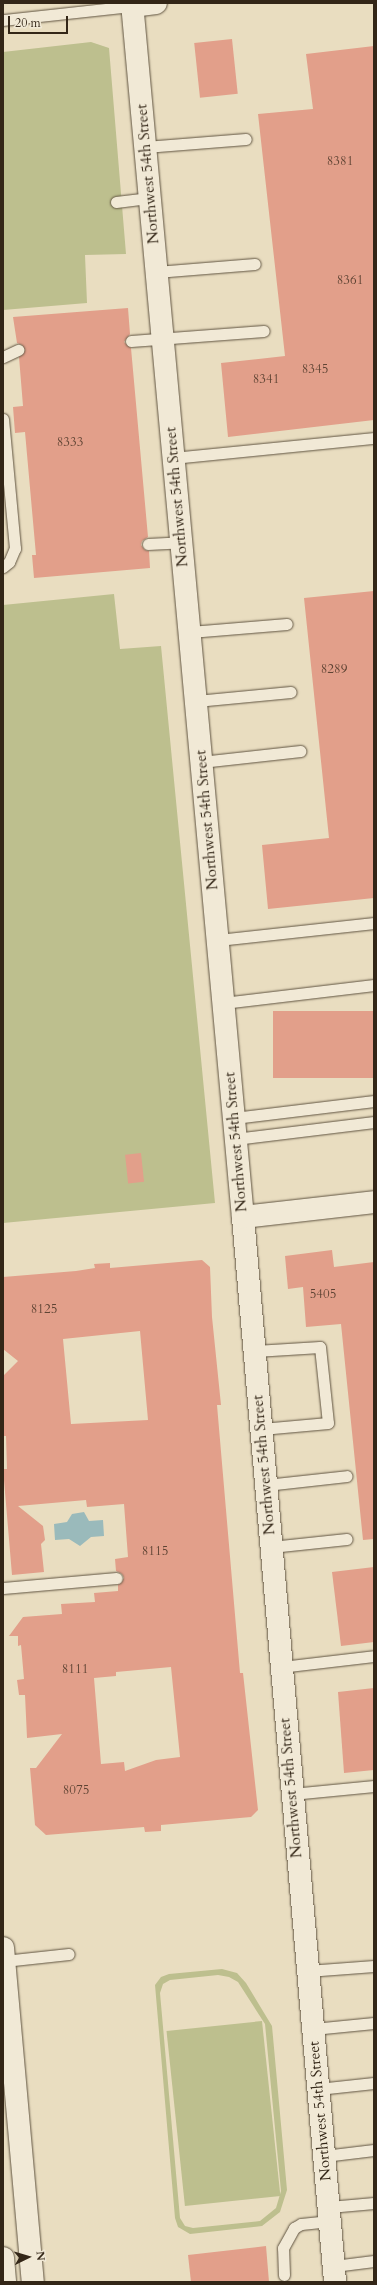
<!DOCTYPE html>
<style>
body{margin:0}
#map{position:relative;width:377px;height:2285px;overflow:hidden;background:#e9ddc0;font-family:Cardo,serif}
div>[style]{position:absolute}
.green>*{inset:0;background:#bdbf8e;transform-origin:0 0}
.water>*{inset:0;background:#9ababb}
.building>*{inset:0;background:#e29f8a;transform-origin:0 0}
.roads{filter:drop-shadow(0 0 1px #605441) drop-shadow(0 0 1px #605441)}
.service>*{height:11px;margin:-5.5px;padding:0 5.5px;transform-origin:5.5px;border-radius:5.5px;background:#f1e9d6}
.minor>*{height:22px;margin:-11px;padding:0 11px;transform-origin:11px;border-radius:11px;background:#f1e9d6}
.tertiary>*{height:22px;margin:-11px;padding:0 11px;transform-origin:11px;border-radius:11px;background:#f1e9d6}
span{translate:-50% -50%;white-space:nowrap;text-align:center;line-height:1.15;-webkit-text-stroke:4px #f1e9d6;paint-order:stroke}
.number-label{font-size:13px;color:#5f4434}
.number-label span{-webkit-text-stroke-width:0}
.street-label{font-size:15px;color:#332617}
.frame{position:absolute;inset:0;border:4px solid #332617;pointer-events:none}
.north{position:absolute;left:8px;top:2237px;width:40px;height:40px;-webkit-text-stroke:3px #f1e9d6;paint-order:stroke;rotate:85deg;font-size:11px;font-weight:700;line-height:16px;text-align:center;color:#332617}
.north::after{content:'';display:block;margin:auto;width:14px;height:18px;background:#332617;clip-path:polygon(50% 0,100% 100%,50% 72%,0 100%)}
.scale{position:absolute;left:8px;top:16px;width:60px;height:18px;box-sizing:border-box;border:2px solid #332617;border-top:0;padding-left:5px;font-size:12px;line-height:14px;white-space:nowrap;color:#332617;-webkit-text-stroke:3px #f1e9d6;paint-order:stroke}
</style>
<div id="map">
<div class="green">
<i style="clip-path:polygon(91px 42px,109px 48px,126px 254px,85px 255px,87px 303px,3px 310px,3px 52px)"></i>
<i style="clip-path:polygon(114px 594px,120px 649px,161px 646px,215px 1203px,3px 1223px,3px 605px)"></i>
<i style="clip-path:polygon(evenodd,222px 1969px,237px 1973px,246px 1983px,272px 2026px,287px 2190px,280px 2212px,262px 2226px,190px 2234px,178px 2227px,175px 2218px,155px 1985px,161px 1977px,169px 1974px,222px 1969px,218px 1975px,229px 1977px,238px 1982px,265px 2024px,281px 2191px,276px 2208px,260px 2221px,193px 2228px,185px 2226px,180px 2218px,160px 1993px,163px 1984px,170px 1980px,218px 1975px)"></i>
<i style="left:262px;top:2021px;width:176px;height:96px;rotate:84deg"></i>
</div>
<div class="water">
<i style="clip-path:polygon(84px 1512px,89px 1521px,103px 1520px,104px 1536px,91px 1537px,80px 1546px,69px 1539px,55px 1540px,54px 1524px,67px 1522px,72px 1514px)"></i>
</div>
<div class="building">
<i style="left:232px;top:39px;width:55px;height:38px;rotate:84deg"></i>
<i style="clip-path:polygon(374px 46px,374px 420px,228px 437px,221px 363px,285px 356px,258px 114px,313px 109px,306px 54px)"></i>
<i style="clip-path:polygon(128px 308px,130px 334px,124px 342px,131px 348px,148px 537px,142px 541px,141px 545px,145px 550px,149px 551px,150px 568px,34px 578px,32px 555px,36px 555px,25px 432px,15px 433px,13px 407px,23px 406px,19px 357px,25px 350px,22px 345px,17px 343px,13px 317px)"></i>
<i style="clip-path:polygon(374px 591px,374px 898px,268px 909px,262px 845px,329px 838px,304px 598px)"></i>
<i style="left:374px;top:1011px;width:67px;height:101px;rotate:90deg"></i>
<i style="left:141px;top:1153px;width:29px;height:16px;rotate:84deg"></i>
<i style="clip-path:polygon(332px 1250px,334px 1267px,374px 1262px,374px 1539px,363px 1540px,341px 1324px,306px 1327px,303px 1287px,288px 1289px,285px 1256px)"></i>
<i style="clip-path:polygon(evenodd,202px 1260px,210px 1267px,212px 1317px,221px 1405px,217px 1405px,240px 1673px,243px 1673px,258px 1810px,251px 1817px,161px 1825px,161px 1831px,145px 1832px,144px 1827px,46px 1835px,35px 1825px,30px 1768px,36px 1768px,62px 1734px,27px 1738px,25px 1695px,19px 1695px,17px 1680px,24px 1679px,21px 1645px,18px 1646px,18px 1636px,9px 1636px,23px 1617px,62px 1614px,61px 1604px,95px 1602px,94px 1593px,118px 1591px,118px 1585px,124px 1578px,122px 1574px,116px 1571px,115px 1559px,128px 1557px,124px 1504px,87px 1507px,86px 1500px,18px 1506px,43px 1526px,45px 1540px,41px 1544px,44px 1572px,12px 1575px,4px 1480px,4px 1469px,7px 1469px,6px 1436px,3px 1436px,3px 1376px,18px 1361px,3px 1349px,3px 1277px,76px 1271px,95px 1268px,94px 1264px,110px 1263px,110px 1268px,202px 1260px,140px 1331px,148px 1420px,71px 1424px,63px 1339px,140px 1331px,202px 1260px,171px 1667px,180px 1757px,156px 1760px,125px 1771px,124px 1762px,101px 1764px,94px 1678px,116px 1676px,116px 1672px,171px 1667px)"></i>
<i style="clip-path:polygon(374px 1567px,374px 1642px,341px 1646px,332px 1572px)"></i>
<i style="clip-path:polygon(374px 1688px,374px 1770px,344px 1773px,338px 1692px)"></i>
<i style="clip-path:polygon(266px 2246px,269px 2282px,191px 2282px,188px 2255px)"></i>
</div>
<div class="roads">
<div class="service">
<i style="left:3px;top:20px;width:130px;rotate:-6.2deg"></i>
<i style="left:145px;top:147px;width:101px;rotate:-4.5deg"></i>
<i style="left:116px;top:202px;width:34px;rotate:-7deg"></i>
<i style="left:156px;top:272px;width:99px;rotate:-4.6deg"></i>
<i style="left:131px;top:341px;width:133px;rotate:-4.3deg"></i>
<i style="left:3px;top:357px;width:17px;rotate:-25deg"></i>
<i style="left:3px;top:419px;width:130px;rotate:84.7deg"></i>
<i style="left:15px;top:548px;width:15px;rotate:113deg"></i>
<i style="left:9px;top:562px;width:8px;rotate:140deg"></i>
<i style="left:173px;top:458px;width:202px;rotate:-5.7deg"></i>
<i style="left:148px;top:544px;width:33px;rotate:-3deg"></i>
<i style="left:190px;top:632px;width:97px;rotate:-4.7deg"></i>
<i style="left:196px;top:701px;width:95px;rotate:-5.4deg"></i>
<i style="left:201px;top:762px;width:100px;rotate:-6.3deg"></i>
<i style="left:218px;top:940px;width:157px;rotate:-6.2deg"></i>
<i style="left:223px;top:1003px;width:152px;rotate:-6.8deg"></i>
<i style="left:234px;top:1118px;width:141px;rotate:-6.9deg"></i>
<i style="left:235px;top:1139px;width:140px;rotate:-7deg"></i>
<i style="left:255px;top:1351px;width:65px;rotate:-3.5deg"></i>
<i style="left:320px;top:1347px;width:76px;rotate:84deg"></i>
<i style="left:328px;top:1423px;width:67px;rotate:174.9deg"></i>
<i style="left:266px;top:1485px;width:81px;rotate:-6.3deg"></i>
<i style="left:271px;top:1547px;width:76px;rotate:-6deg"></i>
<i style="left:3px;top:1588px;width:114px;rotate:-5deg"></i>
<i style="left:281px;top:1667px;width:94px;rotate:-6.7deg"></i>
<i style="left:292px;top:1794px;width:82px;rotate:-5.6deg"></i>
<i style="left:4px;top:1961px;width:65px;rotate:-6.1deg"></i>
<i style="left:307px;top:1971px;width:67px;rotate:-4.3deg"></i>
<i style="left:313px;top:2029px;width:61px;rotate:-5.6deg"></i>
<i style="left:318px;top:2089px;width:56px;rotate:-6.1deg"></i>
<i style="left:324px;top:2156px;width:50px;rotate:-6.8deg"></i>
<i style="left:329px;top:2207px;width:45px;rotate:-5.1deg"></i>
<i style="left:334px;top:2266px;width:40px;rotate:-7.1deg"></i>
<i style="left:284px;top:2275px;width:27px;rotate:-92deg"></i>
<i style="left:283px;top:2248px;width:23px;rotate:-61deg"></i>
<i style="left:294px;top:2228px;width:8px;rotate:-30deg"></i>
<i style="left:301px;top:2224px;width:29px;rotate:-6deg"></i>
</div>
<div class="minor">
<i style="left:132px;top:3px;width:1219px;rotate:84.78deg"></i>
<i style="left:243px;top:1217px;width:1069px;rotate:85.06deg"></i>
<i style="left:132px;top:6px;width:24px;rotate:-7deg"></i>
<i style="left:243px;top:1217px;width:132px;rotate:-6.5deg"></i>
</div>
<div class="tertiary">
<i style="left:3px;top:1948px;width:335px;rotate:84.9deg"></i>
<i style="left:3px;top:2258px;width:24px;rotate:85deg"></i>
</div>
</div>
<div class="number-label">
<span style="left:340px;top:161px">8381</span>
<span style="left:350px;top:280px">8361</span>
<span style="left:315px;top:369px">8345</span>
<span style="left:266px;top:379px">8341</span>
<span style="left:70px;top:442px">8333</span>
<span style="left:334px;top:669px">8289</span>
<span style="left:323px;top:1294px">5405</span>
<span style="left:44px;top:1309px">8125</span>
<span style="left:155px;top:1551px">8115</span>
<span style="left:75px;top:1669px">8111</span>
<span style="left:76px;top:1790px">8075</span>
</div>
<div class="street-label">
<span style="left:148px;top:174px;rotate:-95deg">Northwest 54th Street</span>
<span style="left:177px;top:497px;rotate:-95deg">Northwest 54th Street</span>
<span style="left:207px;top:820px;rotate:-95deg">Northwest 54th Street</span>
<span style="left:236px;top:1142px;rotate:-95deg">Northwest 54th Street</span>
<span style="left:264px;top:1465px;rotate:-95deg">Northwest 54th Street</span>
<span style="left:291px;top:1788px;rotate:-95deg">Northwest 54th Street</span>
<span style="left:320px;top:2111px;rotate:-95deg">Northwest 54th Street</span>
</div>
<div class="frame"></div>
<div class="north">N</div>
<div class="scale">20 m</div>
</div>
